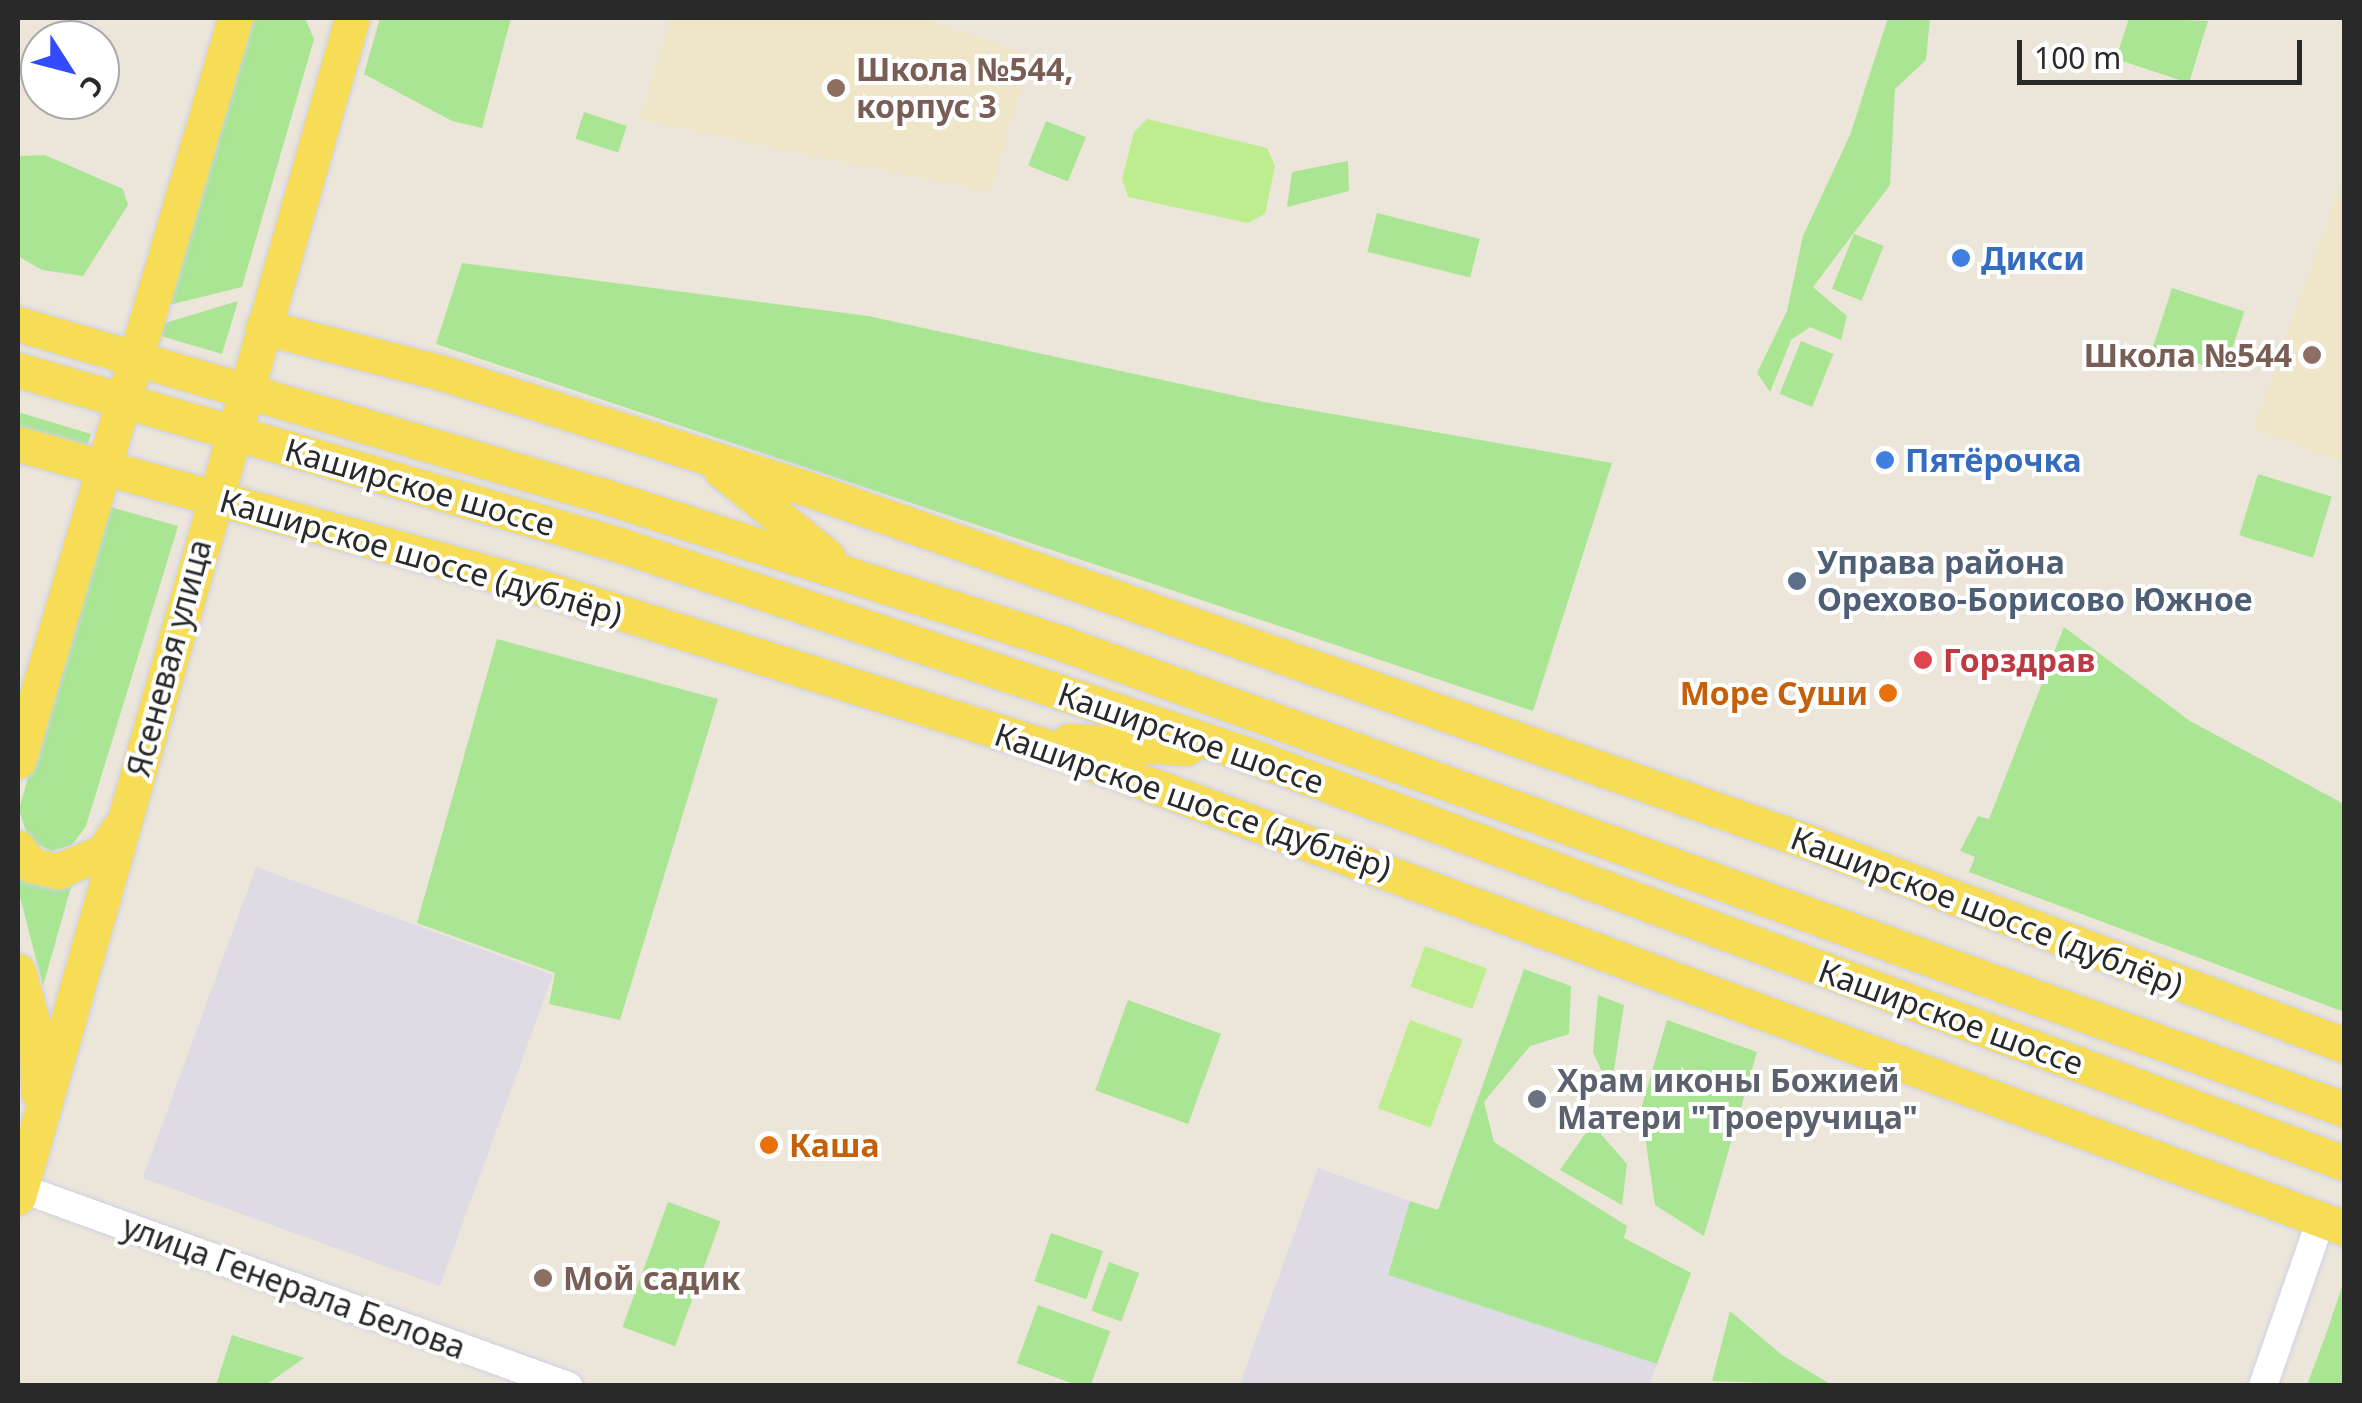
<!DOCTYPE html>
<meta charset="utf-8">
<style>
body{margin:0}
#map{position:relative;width:2362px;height:1403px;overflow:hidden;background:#ece6da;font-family:"Noto Sans",sans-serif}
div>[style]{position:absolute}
.industrial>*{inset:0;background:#dedbe4;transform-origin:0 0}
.education>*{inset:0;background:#efe5c8}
.green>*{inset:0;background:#a9e593;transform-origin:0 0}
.pitch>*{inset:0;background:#beed8f;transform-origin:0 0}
.roads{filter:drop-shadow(0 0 2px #cfd1e3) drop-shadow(0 0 2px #cfd1e3)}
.minor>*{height:28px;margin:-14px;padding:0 14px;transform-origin:14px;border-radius:14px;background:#fff}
.major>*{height:35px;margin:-17.5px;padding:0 17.5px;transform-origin:17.5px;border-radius:17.5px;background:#f6dd55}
.dots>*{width:28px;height:28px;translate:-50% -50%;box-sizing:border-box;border:5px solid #fff;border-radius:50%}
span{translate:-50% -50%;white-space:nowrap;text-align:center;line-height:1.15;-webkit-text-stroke:8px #fff;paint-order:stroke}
.education-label{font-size:32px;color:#785e54;font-weight:700}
.left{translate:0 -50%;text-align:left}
.right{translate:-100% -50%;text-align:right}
.shop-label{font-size:32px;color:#366cbe;font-weight:700}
.street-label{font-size:32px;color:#292929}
.service-label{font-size:32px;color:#4e5e75;font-weight:700}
.health-label{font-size:32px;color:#be3a42;font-weight:700}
.food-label{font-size:32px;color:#c56008;font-weight:700}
.worship-label{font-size:32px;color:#5b616d;font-weight:700}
.frame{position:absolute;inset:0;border:20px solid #292929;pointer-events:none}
.north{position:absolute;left:20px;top:20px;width:100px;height:100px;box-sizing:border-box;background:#fff;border:2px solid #a9a9a9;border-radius:50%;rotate:126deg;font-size:28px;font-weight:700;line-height:40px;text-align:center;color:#292929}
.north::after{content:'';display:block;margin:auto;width:35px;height:45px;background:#344aff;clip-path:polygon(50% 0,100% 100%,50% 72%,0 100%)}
.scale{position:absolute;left:2017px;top:40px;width:285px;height:45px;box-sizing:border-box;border:5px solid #292929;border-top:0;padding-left:12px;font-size:30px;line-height:35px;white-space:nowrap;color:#292929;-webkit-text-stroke:8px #fff;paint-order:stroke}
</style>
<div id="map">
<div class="industrial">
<i style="left:256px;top:867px;width:316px;height:331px;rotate:20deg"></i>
<i style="clip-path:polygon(1318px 1168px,1410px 1201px,1388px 1275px,1657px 1364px,1649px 1385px,1239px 1386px)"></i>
</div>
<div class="education">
<i style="clip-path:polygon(671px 18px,918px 18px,1032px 55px,990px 192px,639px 120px)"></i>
<i style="clip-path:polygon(2344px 175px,2344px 463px,2253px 429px)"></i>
</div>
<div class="green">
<i style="clip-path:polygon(256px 18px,305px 18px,314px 39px,242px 287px,169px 305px,247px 27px)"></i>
<i style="clip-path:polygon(380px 18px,511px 18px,482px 128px,452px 121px,364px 74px)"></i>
<i style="clip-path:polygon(1888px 18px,1930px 18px,1926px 60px,1895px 89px,1890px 185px,1813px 287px,1847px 316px,1841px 340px,1810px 327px,1791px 340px,1770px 392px,1757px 373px,1787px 311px,1803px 236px,1850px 135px)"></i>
<i style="clip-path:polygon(2129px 18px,2208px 21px,2189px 83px,2116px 59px)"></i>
<i style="left:584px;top:112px;width:45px;height:28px;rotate:18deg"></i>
<i style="left:1046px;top:121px;width:43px;height:48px;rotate:22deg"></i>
<i style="clip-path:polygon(45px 155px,123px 189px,128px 205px,83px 276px,42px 270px,18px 256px,18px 156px)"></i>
<i style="clip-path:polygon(1348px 161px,1349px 191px,1287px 207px,1292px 172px)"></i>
<i style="left:1377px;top:213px;width:106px;height:40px;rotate:14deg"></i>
<i style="left:1854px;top:234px;width:32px;height:59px;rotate:22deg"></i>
<i style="clip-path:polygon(462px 263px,868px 316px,1264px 402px,1612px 463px,1533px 711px,436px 344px)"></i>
<i style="left:2172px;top:288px;width:76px;height:64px;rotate:18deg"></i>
<i style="clip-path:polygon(238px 301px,222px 354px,161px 336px,165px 323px)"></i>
<i style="left:1801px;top:341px;width:35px;height:57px;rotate:22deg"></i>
<i style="clip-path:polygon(18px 412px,91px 434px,87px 446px,18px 427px)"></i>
<i style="left:2258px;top:474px;width:77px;height:64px;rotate:17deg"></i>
<i style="clip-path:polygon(107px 506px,178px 526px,86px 826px,72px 845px,52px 851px,29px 841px,19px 809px)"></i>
<i style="clip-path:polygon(2064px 627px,2190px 721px,2344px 804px,2344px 1012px,1969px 872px,1975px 857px,1960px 851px,1978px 816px,1989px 819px)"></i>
<i style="clip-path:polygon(497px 639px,718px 699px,620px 1020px,549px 1004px,555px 973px,417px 923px)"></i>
<i style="clip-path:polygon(18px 871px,73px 880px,43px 986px,18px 889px)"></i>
<i style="clip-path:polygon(1524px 969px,1571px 986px,1569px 1034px,1530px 1046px,1484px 1102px,1494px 1142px,1627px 1226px,1624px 1238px,1691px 1273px,1657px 1364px,1388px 1275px,1410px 1201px,1438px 1210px)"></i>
<i style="clip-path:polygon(1598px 995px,1624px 1005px,1613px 1076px,1603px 1074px,1593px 1052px)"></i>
<i style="left:1128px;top:1000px;width:99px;height:96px;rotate:20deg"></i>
<i style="clip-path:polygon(1667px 1020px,1757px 1052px,1704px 1236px,1655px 1205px,1641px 1109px)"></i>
<i style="clip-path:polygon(1592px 1124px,1627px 1164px,1622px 1205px,1560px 1170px)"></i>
<i style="left:668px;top:1202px;width:56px;height:133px;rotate:20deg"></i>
<i style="left:1051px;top:1233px;width:55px;height:51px;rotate:19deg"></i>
<i style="left:1109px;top:1262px;width:32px;height:52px;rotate:20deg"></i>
<i style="clip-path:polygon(2344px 1281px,2344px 1385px,2307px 1385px,2326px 1334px)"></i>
<i style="left:1038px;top:1305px;width:77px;height:62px;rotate:20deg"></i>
<i style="clip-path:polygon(1730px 1311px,1782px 1355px,1832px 1385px,1712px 1381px)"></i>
<i style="clip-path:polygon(232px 1335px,304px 1358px,266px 1385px,216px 1385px)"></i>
</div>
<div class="pitch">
<i style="clip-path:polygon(1147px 119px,1267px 148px,1275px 166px,1265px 214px,1248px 223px,1128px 197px,1122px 179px,1134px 132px)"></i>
<i style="left:1425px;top:946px;width:66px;height:43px;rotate:20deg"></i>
<i style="left:1410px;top:1020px;width:56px;height:94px;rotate:20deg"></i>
</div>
<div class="roads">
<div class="minor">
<i style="left:20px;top:1188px;width:583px;rotate:19.87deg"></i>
<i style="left:2263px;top:1386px;width:177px;rotate:-70.8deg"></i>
</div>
<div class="major">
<i style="left:18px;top:324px;width:614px;rotate:16.37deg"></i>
<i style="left:607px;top:497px;width:480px;rotate:17.8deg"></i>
<i style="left:1064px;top:644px;width:1362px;rotate:19.97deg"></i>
<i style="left:263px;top:327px;width:185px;rotate:14.4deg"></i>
<i style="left:442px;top:373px;width:381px;rotate:17.6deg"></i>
<i style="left:805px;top:488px;width:1061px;rotate:19.43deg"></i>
<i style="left:1806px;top:841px;width:575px;rotate:20.77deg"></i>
<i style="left:18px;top:370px;width:627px;rotate:16.21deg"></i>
<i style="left:620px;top:545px;width:650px;rotate:18.46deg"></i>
<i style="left:1237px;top:751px;width:1181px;rotate:20.41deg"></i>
<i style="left:18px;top:444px;width:531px;rotate:15.29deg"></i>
<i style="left:530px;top:584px;width:549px;rotate:17.48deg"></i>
<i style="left:1054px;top:749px;width:1376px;rotate:20.37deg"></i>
<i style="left:721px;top:470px;width:138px;rotate:39.1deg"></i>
<i style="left:1069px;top:741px;width:118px;rotate:3.4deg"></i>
<i style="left:18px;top:761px;width:774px;rotate:-73.72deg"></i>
<i style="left:18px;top:848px;width:21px;rotate:53deg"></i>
<i style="left:31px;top:865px;width:28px;rotate:13deg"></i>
<i style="left:58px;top:871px;width:49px;rotate:-22.9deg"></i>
<i style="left:103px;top:852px;width:30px;rotate:-56deg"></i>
<i style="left:18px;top:971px;width:71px;rotate:74.4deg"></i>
<i style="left:37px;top:1039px;width:52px;rotate:88.9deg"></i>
<i style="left:18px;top:1197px;width:1225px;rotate:-74.18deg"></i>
</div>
</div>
<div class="dots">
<i style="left:836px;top:88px;background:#8d6e63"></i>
<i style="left:1961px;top:258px;background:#3f7fe0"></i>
<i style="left:2312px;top:355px;background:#8d6e63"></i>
<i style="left:1885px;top:460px;background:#3f7fe0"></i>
<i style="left:1797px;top:581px;background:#5c6f8a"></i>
<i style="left:1923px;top:660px;background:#e0444e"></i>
<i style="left:1888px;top:693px;background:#e8710a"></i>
<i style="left:1537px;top:1099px;background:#6b7280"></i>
<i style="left:769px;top:1145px;background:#e8710a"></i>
<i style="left:543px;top:1278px;background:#8d6e63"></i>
</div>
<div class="education-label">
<span class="left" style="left:856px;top:88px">Школа №544,<br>корпус 3</span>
<span class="right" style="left:2292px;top:355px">Школа №544</span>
<span class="left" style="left:563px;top:1278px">Мой садик</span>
</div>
<div class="shop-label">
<span class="left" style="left:1981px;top:258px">Дикси</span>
<span class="left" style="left:1905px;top:460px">Пятёрочка</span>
</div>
<div class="street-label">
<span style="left:420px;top:487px;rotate:16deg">Каширское шоссе</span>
<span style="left:421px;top:557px;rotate:16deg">Каширское шоссе (дублёр)</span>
<span style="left:169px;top:658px;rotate:-75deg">Ясеневая улица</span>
<span style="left:1191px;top:738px;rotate:19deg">Каширское шоссе</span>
<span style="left:1193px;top:801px;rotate:19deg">Каширское шоссе (дублёр)</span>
<span style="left:1987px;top:911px;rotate:21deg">Каширское шоссе (дублёр)</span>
<span style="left:1951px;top:1017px;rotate:20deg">Каширское шоссе</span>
<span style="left:294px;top:1287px;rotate:20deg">улица Генерала Белова</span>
</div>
<div class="service-label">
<span class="left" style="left:1817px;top:581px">Управа района<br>Орехово-Борисово Южное</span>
</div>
<div class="health-label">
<span class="left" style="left:1943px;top:660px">Горздрав</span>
</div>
<div class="food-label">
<span class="right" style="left:1868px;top:693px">Море Суши</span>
<span class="left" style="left:789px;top:1145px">Каша</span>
</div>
<div class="worship-label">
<span class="left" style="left:1557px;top:1099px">Храм иконы Божией<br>Матери "Троeручица"</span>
</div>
<div class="frame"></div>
<div class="north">С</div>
<div class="scale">100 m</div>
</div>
